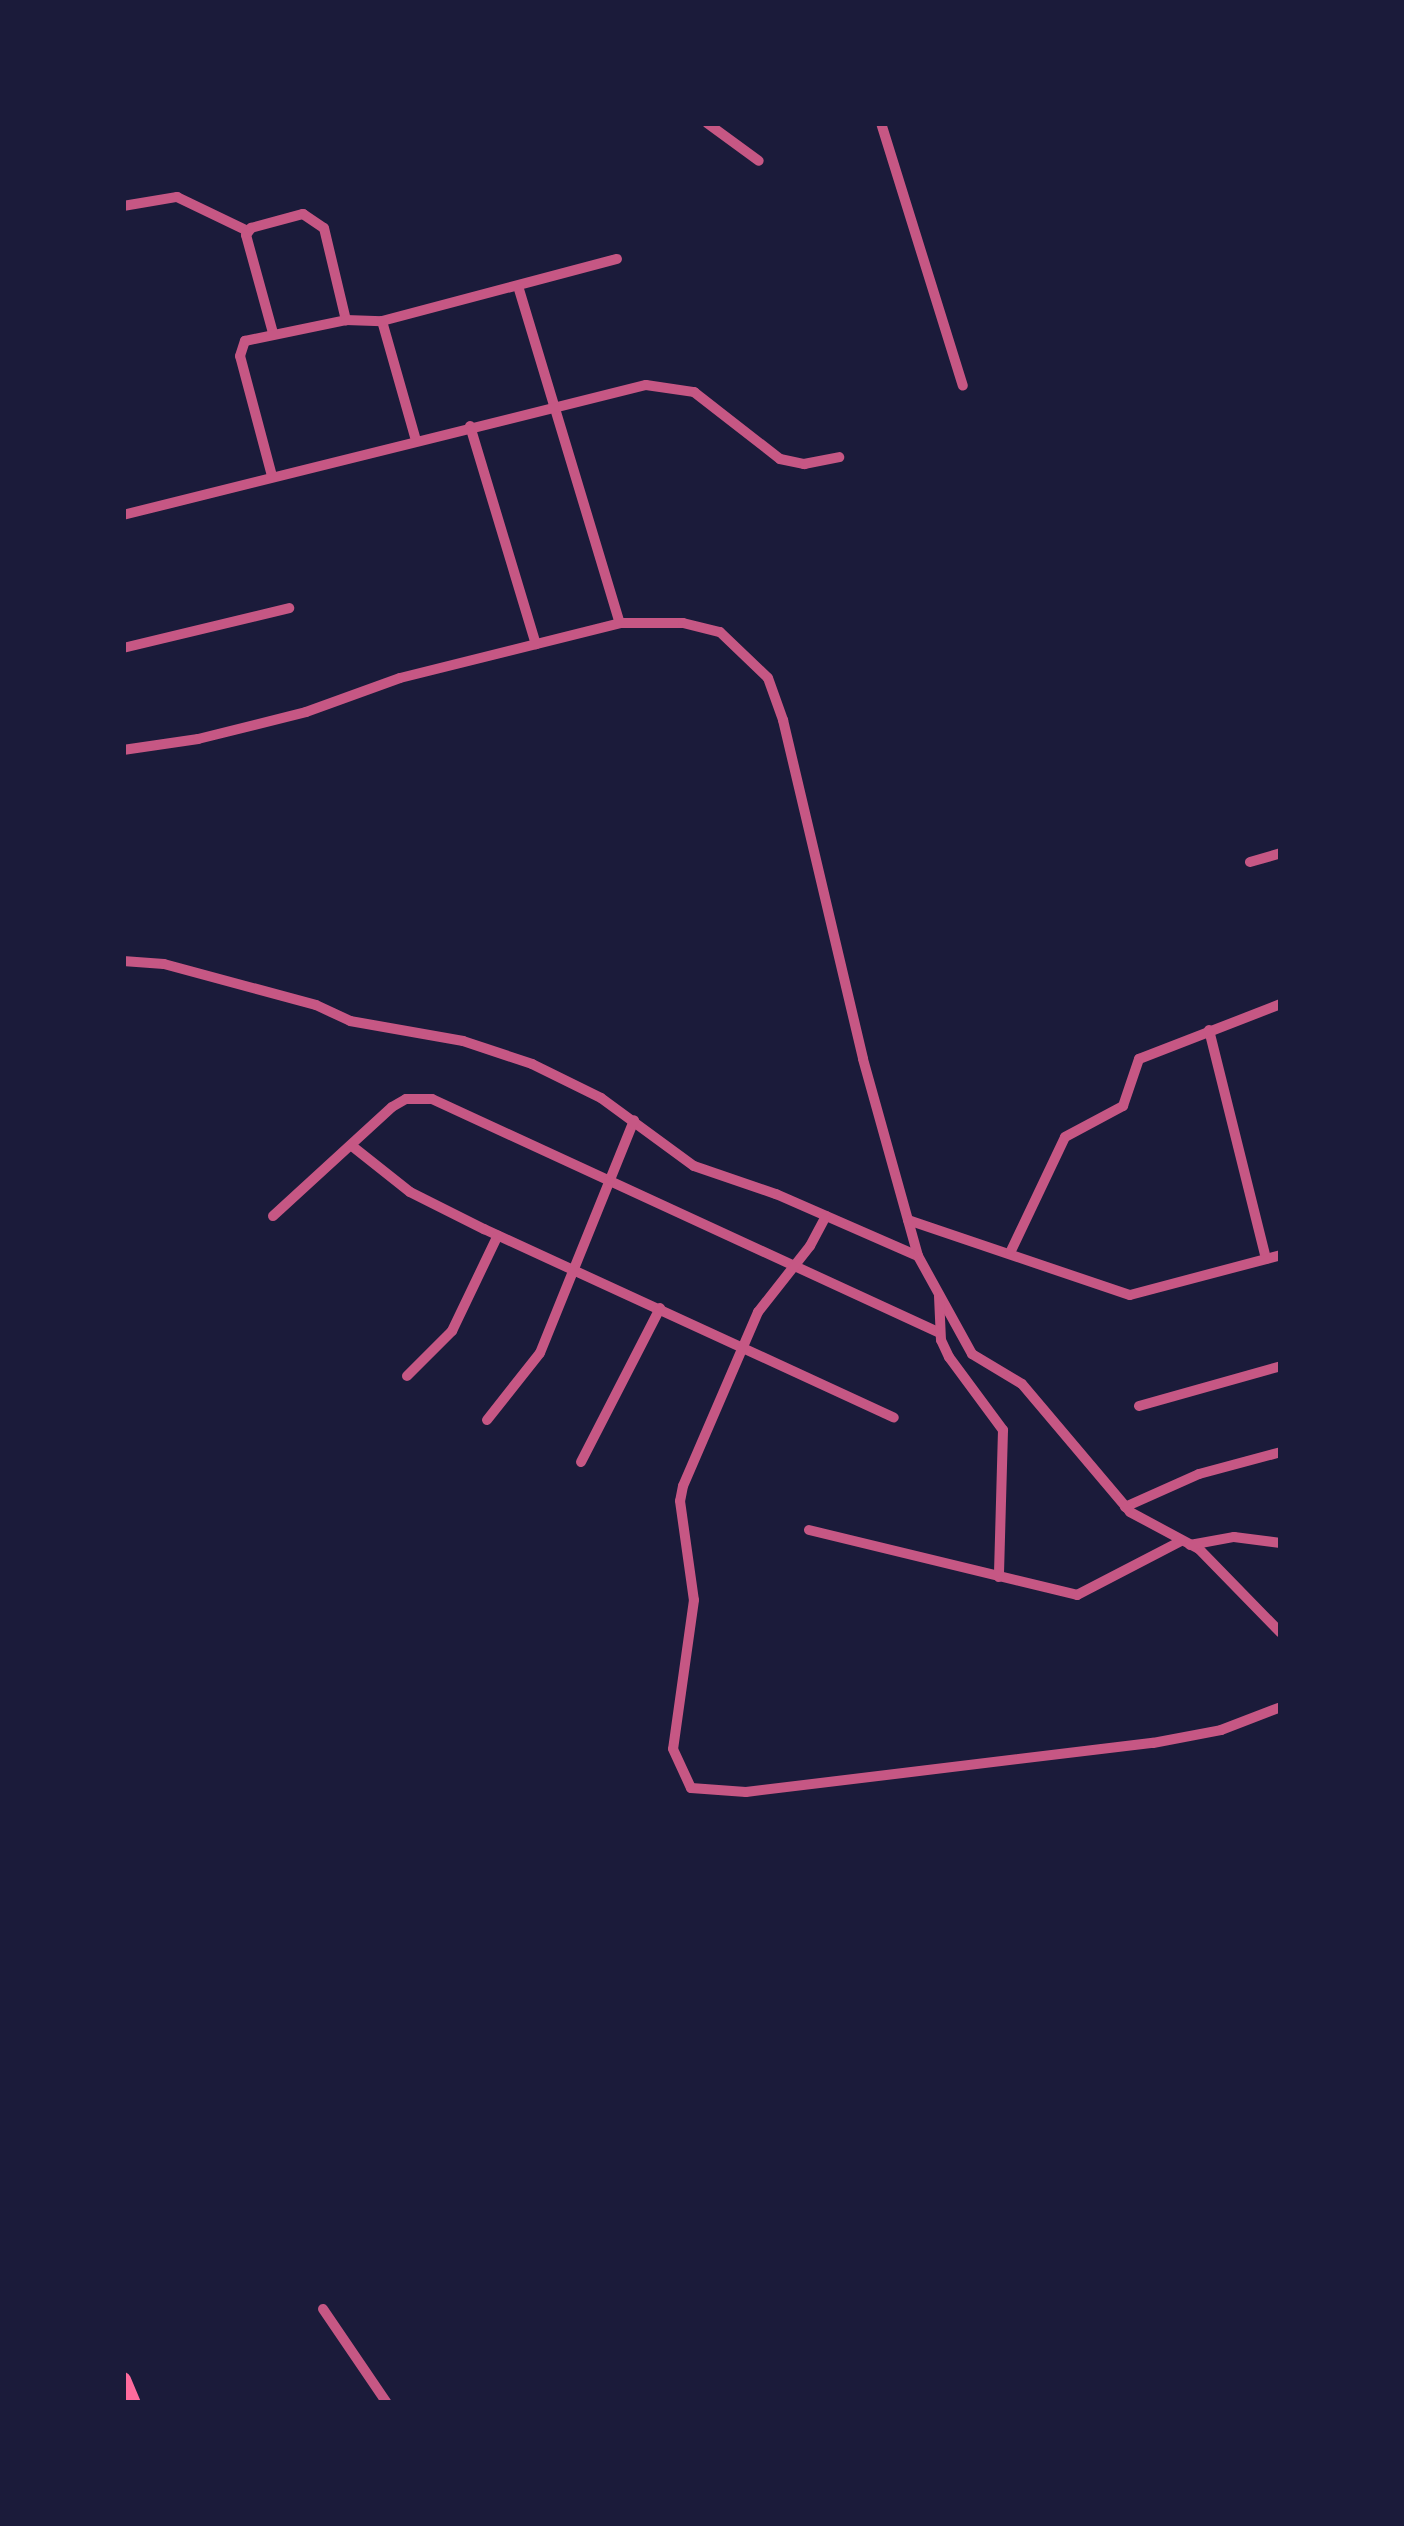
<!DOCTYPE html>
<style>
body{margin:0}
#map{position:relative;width:1404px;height:2526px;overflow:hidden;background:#1b1b3a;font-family:Poppins,sans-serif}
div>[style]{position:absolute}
.minor>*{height:10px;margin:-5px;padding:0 5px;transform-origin:5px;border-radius:5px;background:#c65784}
.primary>*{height:16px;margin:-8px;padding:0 8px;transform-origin:8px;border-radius:8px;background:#ff6b9d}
span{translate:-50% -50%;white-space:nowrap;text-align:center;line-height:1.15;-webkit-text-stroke:9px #1b1b3a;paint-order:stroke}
.frame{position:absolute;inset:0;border:126px solid #1b1b3a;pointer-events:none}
</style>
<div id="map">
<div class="minor">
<i style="left:707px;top:123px;width:64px;rotate:36.2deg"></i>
<i style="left:881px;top:123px;width:275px;rotate:72.7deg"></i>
<i style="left:123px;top:206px;width:55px;rotate:-9.5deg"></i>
<i style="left:177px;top:197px;width:79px;rotate:25.6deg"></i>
<i style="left:518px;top:286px;width:352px;rotate:73.2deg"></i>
<i style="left:382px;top:321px;width:124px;rotate:74.1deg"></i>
<i style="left:273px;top:333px;width:102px;rotate:-105.4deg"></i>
<i style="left:246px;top:235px;width:9px;rotate:-54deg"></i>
<i style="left:251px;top:228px;width:54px;rotate:-15.1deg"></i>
<i style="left:303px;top:214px;width:25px;rotate:34deg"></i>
<i style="left:324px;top:228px;width:95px;rotate:76.6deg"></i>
<i style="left:470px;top:426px;width:228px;rotate:73.2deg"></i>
<i style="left:272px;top:476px;width:124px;rotate:-104.9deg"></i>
<i style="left:240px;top:356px;width:16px;rotate:-72deg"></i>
<i style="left:245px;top:341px;width:103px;rotate:-11.7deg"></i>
<i style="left:346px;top:320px;width:36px;rotate:2deg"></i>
<i style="left:382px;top:321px;width:243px;rotate:-14.8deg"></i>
<i style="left:123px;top:515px;width:539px;rotate:-13.96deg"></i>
<i style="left:646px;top:385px;width:49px;rotate:8.3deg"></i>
<i style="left:694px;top:392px;width:109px;rotate:37.9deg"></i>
<i style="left:780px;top:459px;width:25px;rotate:12deg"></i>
<i style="left:804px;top:464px;width:36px;rotate:-11deg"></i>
<i style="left:123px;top:648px;width:171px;rotate:-13.5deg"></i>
<i style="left:123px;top:750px;width:76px;rotate:-8.3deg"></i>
<i style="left:198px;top:739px;width:111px;rotate:-14deg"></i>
<i style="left:306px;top:712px;width:100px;rotate:-19.9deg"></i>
<i style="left:400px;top:678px;width:227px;rotate:-14deg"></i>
<i style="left:620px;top:623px;width:63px"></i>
<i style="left:683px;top:623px;width:38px;rotate:14deg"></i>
<i style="left:720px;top:632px;width:66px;rotate:43.8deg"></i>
<i style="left:768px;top:678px;width:45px;rotate:70.3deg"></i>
<i style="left:783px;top:720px;width:348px;rotate:76.7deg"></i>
<i style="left:863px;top:1059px;width:205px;rotate:74.4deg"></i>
<i style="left:1250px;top:862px;width:32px;rotate:-16deg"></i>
<i style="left:123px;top:961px;width:41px;rotate:4.2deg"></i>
<i style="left:164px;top:964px;width:157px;rotate:15.1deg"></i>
<i style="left:316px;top:1005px;width:38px;rotate:25deg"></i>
<i style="left:350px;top:1021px;width:115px;rotate:10deg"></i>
<i style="left:463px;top:1041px;width:73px;rotate:18.4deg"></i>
<i style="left:532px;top:1064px;width:77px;rotate:26.2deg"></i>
<i style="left:601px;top:1098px;width:115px;rotate:36.2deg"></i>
<i style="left:694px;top:1166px;width:87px;rotate:18.9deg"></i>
<i style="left:776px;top:1194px;width:155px;rotate:23.6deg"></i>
<i style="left:918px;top:1256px;width:112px;rotate:61.1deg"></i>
<i style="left:972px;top:1354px;width:58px;rotate:31deg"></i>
<i style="left:1022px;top:1384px;width:167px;rotate:49.8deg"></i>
<i style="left:1130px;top:1512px;width:78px;rotate:28.2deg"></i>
<i style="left:1199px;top:1549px;width:117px;rotate:45.7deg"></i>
<i style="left:1209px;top:1030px;width:236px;rotate:76deg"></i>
<i style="left:352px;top:1146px;width:74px;rotate:38.4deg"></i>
<i style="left:410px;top:1192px;width:83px;rotate:26.6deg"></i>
<i style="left:484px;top:1229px;width:451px;rotate:24.7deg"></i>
<i style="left:273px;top:1216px;width:161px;rotate:-42.5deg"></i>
<i style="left:392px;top:1107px;width:16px;rotate:-30deg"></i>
<i style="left:406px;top:1099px;width:26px"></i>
<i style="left:432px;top:1099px;width:559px;rotate:24.73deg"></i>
<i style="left:826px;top:1216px;width:34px;rotate:118deg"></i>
<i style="left:810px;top:1246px;width:84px;rotate:128.2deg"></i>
<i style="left:758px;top:1312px;width:189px;rotate:113.3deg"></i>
<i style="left:683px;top:1486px;width:15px;rotate:101deg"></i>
<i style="left:680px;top:1501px;width:100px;rotate:82deg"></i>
<i style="left:694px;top:1600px;width:150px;rotate:98deg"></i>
<i style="left:673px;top:1749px;width:43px;rotate:65.2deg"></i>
<i style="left:691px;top:1788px;width:55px;rotate:4.2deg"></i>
<i style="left:746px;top:1792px;width:410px;rotate:-6.9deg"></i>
<i style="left:1153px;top:1743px;width:69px;rotate:-10.8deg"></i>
<i style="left:1221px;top:1730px;width:64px;rotate:-21deg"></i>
<i style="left:908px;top:1220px;width:234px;rotate:18.7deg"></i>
<i style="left:1130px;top:1295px;width:156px;rotate:-14.8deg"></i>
<i style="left:1010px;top:1253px;width:128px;rotate:-64.6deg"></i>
<i style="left:1065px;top:1137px;width:66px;rotate:-28.1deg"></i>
<i style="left:1123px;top:1106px;width:50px;rotate:-71.2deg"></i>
<i style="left:1139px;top:1059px;width:152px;rotate:-21.2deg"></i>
<i style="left:939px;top:1296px;width:44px;rotate:87.4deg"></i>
<i style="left:941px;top:1340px;width:19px;rotate:65deg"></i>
<i style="left:949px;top:1357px;width:91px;rotate:53.5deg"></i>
<i style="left:1003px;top:1430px;width:147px;rotate:91.6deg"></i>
<i style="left:407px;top:1376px;width:64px;rotate:-45deg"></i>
<i style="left:452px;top:1331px;width:106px;rotate:-64.4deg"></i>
<i style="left:1139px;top:1406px;width:148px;rotate:-15.7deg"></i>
<i style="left:487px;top:1420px;width:85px;rotate:-51.7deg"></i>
<i style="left:540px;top:1353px;width:251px;rotate:-68deg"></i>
<i style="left:581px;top:1462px;width:173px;rotate:-62.8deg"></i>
<i style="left:1125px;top:1507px;width:81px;rotate:-24deg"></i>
<i style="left:1199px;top:1474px;width:85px;rotate:-15deg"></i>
<i style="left:809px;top:1530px;width:276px;rotate:13.6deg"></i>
<i style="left:1077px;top:1595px;width:117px;rotate:-27.4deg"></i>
<i style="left:1190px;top:1545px;width:45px;rotate:-10.3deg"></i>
<i style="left:1234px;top:1537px;width:47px;rotate:7.3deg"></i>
<i style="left:323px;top:2309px;width:114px;rotate:55.8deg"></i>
</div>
<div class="primary">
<i style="left:123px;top:2380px;width:25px;rotate:67deg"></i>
</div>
<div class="frame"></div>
</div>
